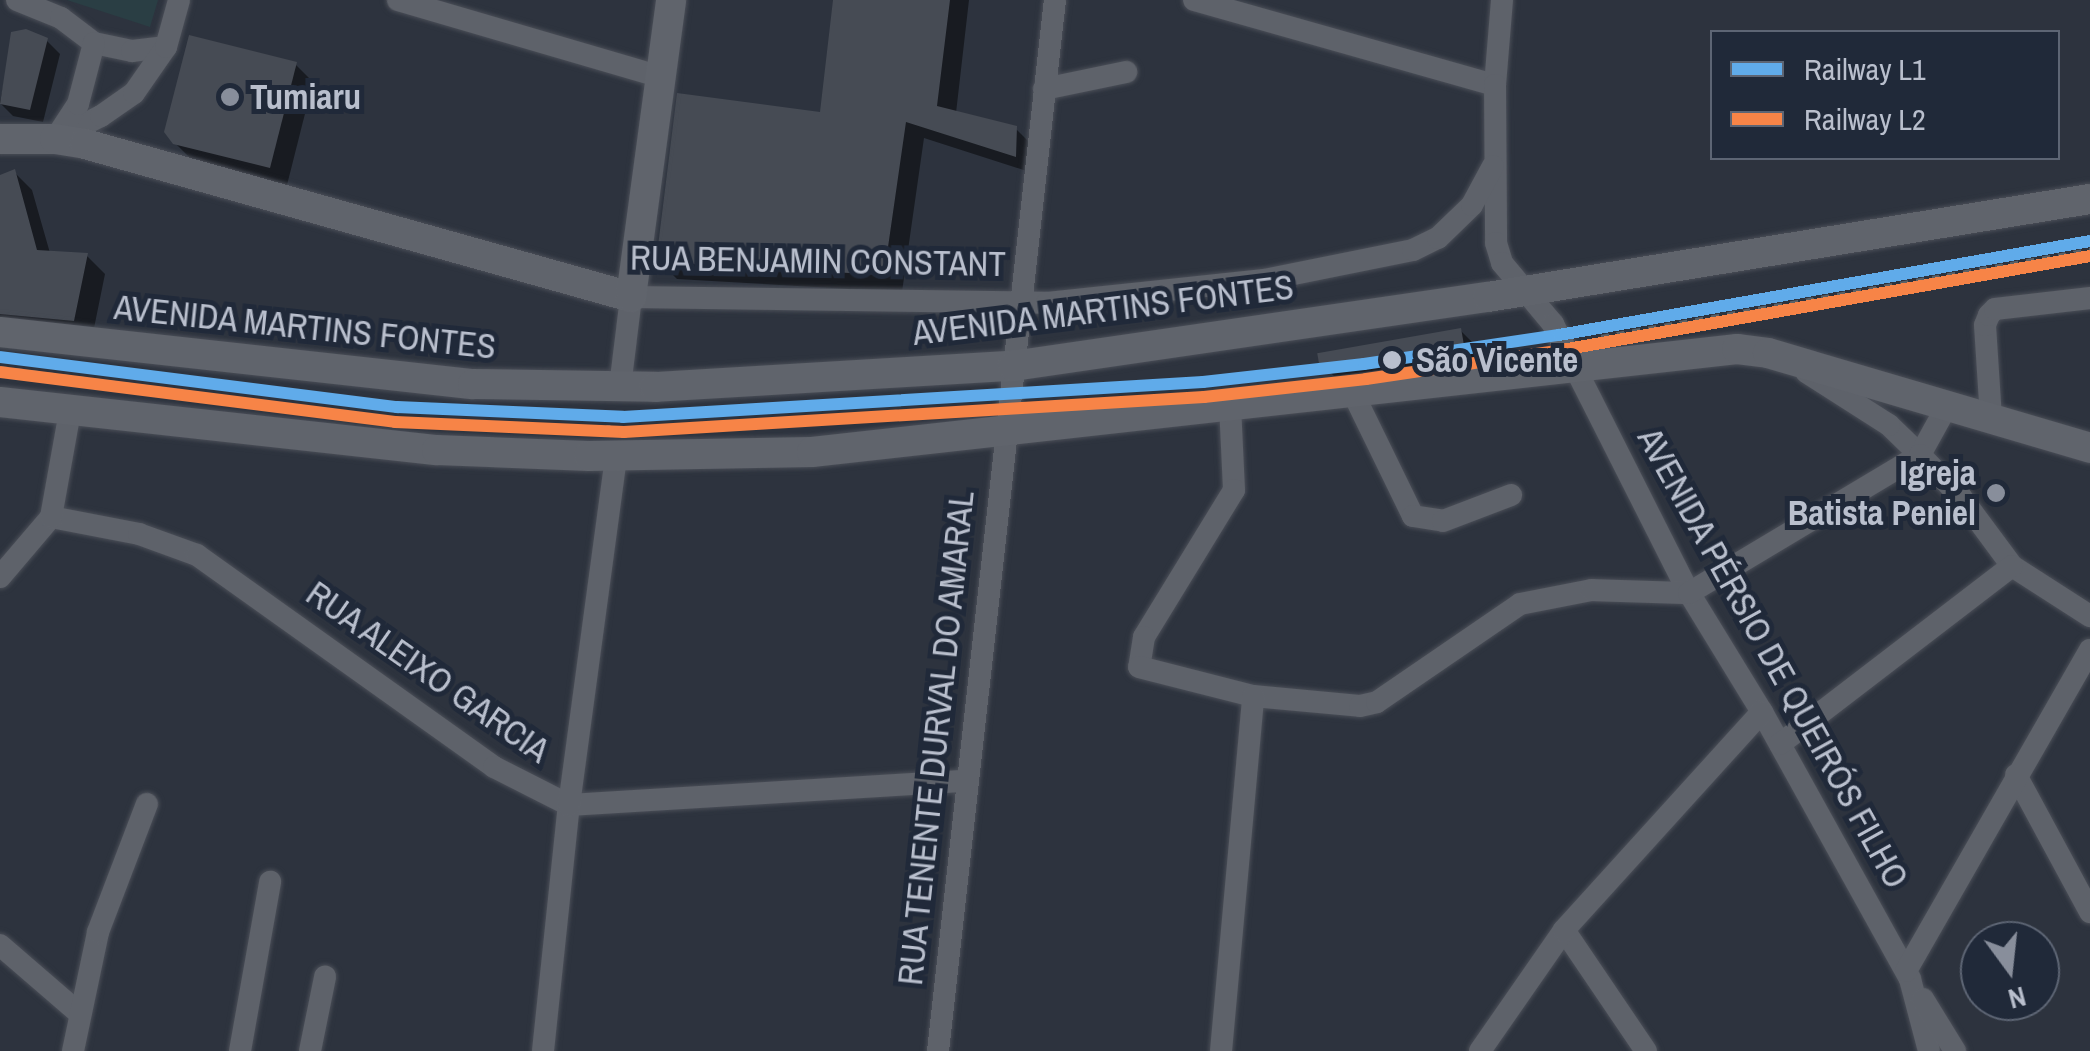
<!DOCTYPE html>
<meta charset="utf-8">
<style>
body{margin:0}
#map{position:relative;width:2090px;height:1051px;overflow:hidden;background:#2d333e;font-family:"Archivo Narrow",sans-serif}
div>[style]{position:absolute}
.green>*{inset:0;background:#2a3e44}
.shadow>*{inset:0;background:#0007}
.building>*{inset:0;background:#464b54;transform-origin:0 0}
.path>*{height:4px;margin-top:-2px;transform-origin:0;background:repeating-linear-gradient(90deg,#5b6167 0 8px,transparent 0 16px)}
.roads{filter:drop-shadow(0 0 2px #4a4e57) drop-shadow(0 0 2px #4a4e57)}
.minor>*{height:22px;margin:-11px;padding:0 11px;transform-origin:11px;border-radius:11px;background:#5e626a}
.major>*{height:30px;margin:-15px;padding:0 15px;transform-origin:15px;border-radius:15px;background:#60646c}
.rail-1>*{height:12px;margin:-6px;padding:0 6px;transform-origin:6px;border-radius:6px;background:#60abea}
.rail-2>*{height:12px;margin:-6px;padding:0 6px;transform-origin:6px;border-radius:6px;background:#f78447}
.dots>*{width:28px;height:28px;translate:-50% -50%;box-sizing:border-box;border:5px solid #202939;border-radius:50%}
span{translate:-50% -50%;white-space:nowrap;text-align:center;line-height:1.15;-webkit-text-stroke:10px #202939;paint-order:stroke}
.poi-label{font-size:35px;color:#b9bfcd;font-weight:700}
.left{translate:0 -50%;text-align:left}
.right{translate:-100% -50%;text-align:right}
.street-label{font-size:35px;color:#b9bfcd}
.stop-label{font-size:35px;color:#b9bfcd;font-weight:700}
.legend{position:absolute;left:1710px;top:30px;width:350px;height:130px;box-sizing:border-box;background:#202939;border:2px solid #5d6574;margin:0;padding:12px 18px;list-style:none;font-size:30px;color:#b9bfcd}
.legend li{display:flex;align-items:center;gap:20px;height:50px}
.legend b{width:50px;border:2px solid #5d6574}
.north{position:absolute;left:1960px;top:921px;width:100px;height:100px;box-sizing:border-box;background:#202939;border:2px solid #5d6574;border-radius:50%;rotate:165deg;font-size:28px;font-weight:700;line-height:40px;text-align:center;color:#b9bfcd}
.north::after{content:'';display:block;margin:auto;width:35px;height:45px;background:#888e9b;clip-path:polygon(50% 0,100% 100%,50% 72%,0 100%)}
</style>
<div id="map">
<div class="green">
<i style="clip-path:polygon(67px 0,158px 0,150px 27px)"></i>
</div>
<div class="shadow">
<i style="clip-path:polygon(835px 0,969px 0,956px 113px,1016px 129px,1034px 147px,1033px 173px,924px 138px,902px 292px,677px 279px,659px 261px,822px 114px)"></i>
<i style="clip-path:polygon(13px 34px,46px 40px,60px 54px,43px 122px,13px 116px,0 103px)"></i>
<i style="clip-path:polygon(295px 64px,313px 82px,287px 185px,194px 162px,175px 143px)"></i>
<i style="clip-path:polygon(14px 172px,32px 190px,50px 253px,87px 256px,105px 274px,92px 338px,0 335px,0 178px)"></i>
<i style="clip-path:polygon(1460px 330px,1474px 344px,1476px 357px,1334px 376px,1320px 363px)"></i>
</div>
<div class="building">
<i style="clip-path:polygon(833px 0,950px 0,937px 106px,1017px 126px,1016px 157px,906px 122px,884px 275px,656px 262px,677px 93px,820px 112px)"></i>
<i style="clip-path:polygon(26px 29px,48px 38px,30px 110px,0 104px,11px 32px)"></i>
<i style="clip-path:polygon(189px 35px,297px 62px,270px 168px,173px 144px,164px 132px)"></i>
<i style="clip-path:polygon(15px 169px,37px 250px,88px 253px,74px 321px,0 314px,0 175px)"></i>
<i style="left:1461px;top:328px;width:17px;height:146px;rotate:80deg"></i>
</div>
<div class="path">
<i style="left:1601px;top:337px;width:497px;rotate:-10.1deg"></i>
<i style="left:0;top:368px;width:311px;rotate:7.4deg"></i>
<i style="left:421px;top:421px;width:56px;rotate:3.1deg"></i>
<i style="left:756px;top:426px;width:70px;rotate:-2.5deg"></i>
<i style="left:608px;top:433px;width:21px;rotate:-87deg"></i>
</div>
<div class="roads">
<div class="minor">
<i style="left:17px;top:0;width:48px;rotate:22.2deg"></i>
<i style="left:61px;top:18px;width:41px;rotate:37.1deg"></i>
<i style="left:94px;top:43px;width:39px;rotate:12deg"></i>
<i style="left:132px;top:51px;width:34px;rotate:-7deg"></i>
<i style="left:398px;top:0;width:274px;rotate:16.3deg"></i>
<i style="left:1194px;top:0;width:313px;rotate:15.8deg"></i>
<i style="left:1502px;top:0;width:85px;rotate:94.7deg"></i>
<i style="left:1495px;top:85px;width:158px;rotate:89.6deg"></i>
<i style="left:1496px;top:243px;width:21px;rotate:73deg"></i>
<i style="left:1502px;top:263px;width:80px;rotate:50.1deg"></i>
<i style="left:1553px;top:324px;width:301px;rotate:63.2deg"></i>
<i style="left:1689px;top:593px;width:140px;rotate:58.5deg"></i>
<i style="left:1762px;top:712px;width:305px;rotate:61deg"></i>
<i style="left:1910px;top:979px;width:74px;rotate:75.2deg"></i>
<i style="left:1044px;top:89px;width:84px;rotate:-11.7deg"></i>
<i style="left:55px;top:139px;width:51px;rotate:-26.6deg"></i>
<i style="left:101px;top:116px;width:40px;rotate:-34.9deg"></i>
<i style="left:134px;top:93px;width:56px;rotate:-55.2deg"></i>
<i style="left:166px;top:47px;width:49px;rotate:-74.5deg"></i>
<i style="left:55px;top:139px;width:42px;rotate:-56.7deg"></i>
<i style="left:78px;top:104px;width:63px;rotate:-75.3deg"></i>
<i style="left:620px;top:387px;width:91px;rotate:-83deg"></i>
<i style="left:631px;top:297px;width:416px;rotate:0.8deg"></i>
<i style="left:1047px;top:303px;width:218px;rotate:-6.1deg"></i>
<i style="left:1264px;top:280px;width:152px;rotate:-11.4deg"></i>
<i style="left:1413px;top:250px;width:28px;rotate:-26deg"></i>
<i style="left:1438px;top:238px;width:47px;rotate:-44.1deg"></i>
<i style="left:1472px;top:205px;width:44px;rotate:-61.7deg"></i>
<i style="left:1352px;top:391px;width:139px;rotate:64deg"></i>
<i style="left:1413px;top:516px;width:30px;rotate:9deg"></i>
<i style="left:1443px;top:521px;width:73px;rotate:-20.9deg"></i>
<i style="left:1230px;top:405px;width:85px;rotate:87.3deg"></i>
<i style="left:1234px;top:490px;width:172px;rotate:121.5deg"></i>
<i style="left:1144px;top:637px;width:30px;rotate:99deg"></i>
<i style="left:1139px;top:667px;width:118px;rotate:14.3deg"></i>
<i style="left:1253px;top:696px;width:107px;rotate:5.3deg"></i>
<i style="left:1360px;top:706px;width:17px;rotate:-13deg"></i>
<i style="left:1377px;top:702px;width:173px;rotate:-34.4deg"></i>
<i style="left:1520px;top:604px;width:73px;rotate:-11deg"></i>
<i style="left:1592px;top:590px;width:97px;rotate:1.8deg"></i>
<i style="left:1689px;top:593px;width:269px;rotate:-30.9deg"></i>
<i style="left:1920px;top:455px;width:43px;rotate:-135.9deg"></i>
<i style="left:1889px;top:425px;width:98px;rotate:-147.4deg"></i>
<i style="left:1947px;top:406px;width:56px;rotate:118.9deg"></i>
<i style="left:1920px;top:455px;width:59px;rotate:45.7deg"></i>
<i style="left:1961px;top:497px;width:86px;rotate:53.5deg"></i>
<i style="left:2012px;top:566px;width:93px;rotate:32.7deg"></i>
<i style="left:1991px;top:418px;width:93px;rotate:-93.7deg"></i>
<i style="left:1985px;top:325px;width:11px;rotate:-68deg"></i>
<i style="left:1989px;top:315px;width:8px;rotate:-45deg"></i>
<i style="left:1995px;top:309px;width:96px;rotate:-6.6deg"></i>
<i style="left:51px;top:517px;width:90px;rotate:10.9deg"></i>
<i style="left:139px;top:534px;width:62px;rotate:19.9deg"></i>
<i style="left:197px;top:555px;width:365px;rotate:35.5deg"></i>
<i style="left:494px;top:767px;width:84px;rotate:26.9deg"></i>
<i style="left:569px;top:805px;width:397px;rotate:-3.5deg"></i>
<i style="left:0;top:577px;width:79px;rotate:-49.6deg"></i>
<i style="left:51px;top:517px;width:108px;rotate:-79.8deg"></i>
<i style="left:1780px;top:744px;width:292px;rotate:-37.5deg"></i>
<i style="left:2016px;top:775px;width:156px;rotate:61.6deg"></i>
<i style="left:1564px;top:930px;width:146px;rotate:55.9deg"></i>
<i style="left:0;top:945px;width:106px;rotate:40.8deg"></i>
<i style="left:1906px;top:971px;width:370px;rotate:-60.2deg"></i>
<i style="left:1923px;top:999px;width:61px;rotate:58.4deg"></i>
<i style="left:73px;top:1051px;width:122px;rotate:-78.1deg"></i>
<i style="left:98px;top:932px;width:137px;rotate:-69.1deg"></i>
<i style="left:240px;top:1051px;width:172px;rotate:-79.9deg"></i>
<i style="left:310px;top:1051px;width:76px;rotate:-78.5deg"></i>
<i style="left:543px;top:1051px;width:247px;rotate:-84deg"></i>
<i style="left:569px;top:805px;width:352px;rotate:-82.3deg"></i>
<i style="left:938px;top:1051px;width:1057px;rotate:-83.65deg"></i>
<i style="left:1221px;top:1051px;width:356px;rotate:-84.8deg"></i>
<i style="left:1480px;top:1051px;width:147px;rotate:-55.2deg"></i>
<i style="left:1564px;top:930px;width:294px;rotate:-47.8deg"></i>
</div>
<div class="major">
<i style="left:0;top:139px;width:55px"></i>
<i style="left:55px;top:139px;width:30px;rotate:9deg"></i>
<i style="left:85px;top:144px;width:567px;rotate:15.65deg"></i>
<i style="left:631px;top:297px;width:300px;rotate:-82.3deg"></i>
<i style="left:0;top:332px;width:476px;rotate:6.3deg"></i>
<i style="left:473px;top:384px;width:182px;rotate:0.9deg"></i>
<i style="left:655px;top:387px;width:359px;rotate:-3.4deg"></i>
<i style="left:1013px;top:366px;width:480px;rotate:-8.3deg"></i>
<i style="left:1488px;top:297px;width:610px;rotate:-9.25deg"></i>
<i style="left:0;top:402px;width:440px;rotate:6.3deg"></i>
<i style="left:437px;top:450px;width:152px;rotate:2.3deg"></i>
<i style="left:589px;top:456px;width:223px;rotate:-1deg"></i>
<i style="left:812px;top:452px;width:931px;rotate:-6.35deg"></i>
<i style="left:1737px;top:349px;width:31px;rotate:7deg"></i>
<i style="left:1768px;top:353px;width:336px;rotate:16.4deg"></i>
</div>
</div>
<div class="rail-1">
<i style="left:0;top:357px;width:400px;rotate:7.2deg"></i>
<i style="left:397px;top:407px;width:226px;rotate:2.5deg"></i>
<i style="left:623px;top:417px;width:581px;rotate:-3.45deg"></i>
<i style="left:1203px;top:382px;width:162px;rotate:-6.4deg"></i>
<i style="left:1364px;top:364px;width:197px;rotate:-8.5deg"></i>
<i style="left:1559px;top:335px;width:539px;rotate:-10.04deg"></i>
</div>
<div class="rail-2">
<i style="left:0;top:372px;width:398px;rotate:7.2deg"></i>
<i style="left:395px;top:422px;width:229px;rotate:2.5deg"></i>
<i style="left:624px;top:432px;width:581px;rotate:-3.45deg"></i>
<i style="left:1204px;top:397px;width:163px;rotate:-6.3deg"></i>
<i style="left:1366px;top:379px;width:198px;rotate:-8.4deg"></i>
<i style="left:1562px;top:350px;width:536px;rotate:-10.09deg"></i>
</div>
<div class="dots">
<i style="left:230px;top:97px;background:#888e9b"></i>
<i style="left:1392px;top:360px;background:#b9bfcd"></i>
<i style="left:1996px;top:493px;background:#888e9b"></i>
</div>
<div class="poi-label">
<span class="left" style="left:250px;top:97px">Tumiaru</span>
<span class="right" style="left:1976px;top:493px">Igreja<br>Batista Peniel</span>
</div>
<div class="street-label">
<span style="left:818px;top:261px;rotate:1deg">RUA BENJAMIN CONSTANT</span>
<span style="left:1103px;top:310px;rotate:-7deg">AVENIDA MARTINS FONTES</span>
<span style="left:305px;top:327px;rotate:6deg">AVENIDA MARTINS FONTES</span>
<span style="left:1773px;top:658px;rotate:61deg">AVENIDA PÉRSIO DE QUEIRÓS FILHO</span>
<span style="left:428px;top:672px;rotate:35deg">RUA ALEIXO GARCIA</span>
<span style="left:936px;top:738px;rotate:-84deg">RUA TENENTE DURVAL DO AMARAL</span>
</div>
<div class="stop-label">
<span class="left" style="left:1416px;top:360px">São Vicente</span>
</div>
<ul class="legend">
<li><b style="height:12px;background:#60abea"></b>Railway L1</li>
<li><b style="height:12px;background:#f78447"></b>Railway L2</li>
</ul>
<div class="north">N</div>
</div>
